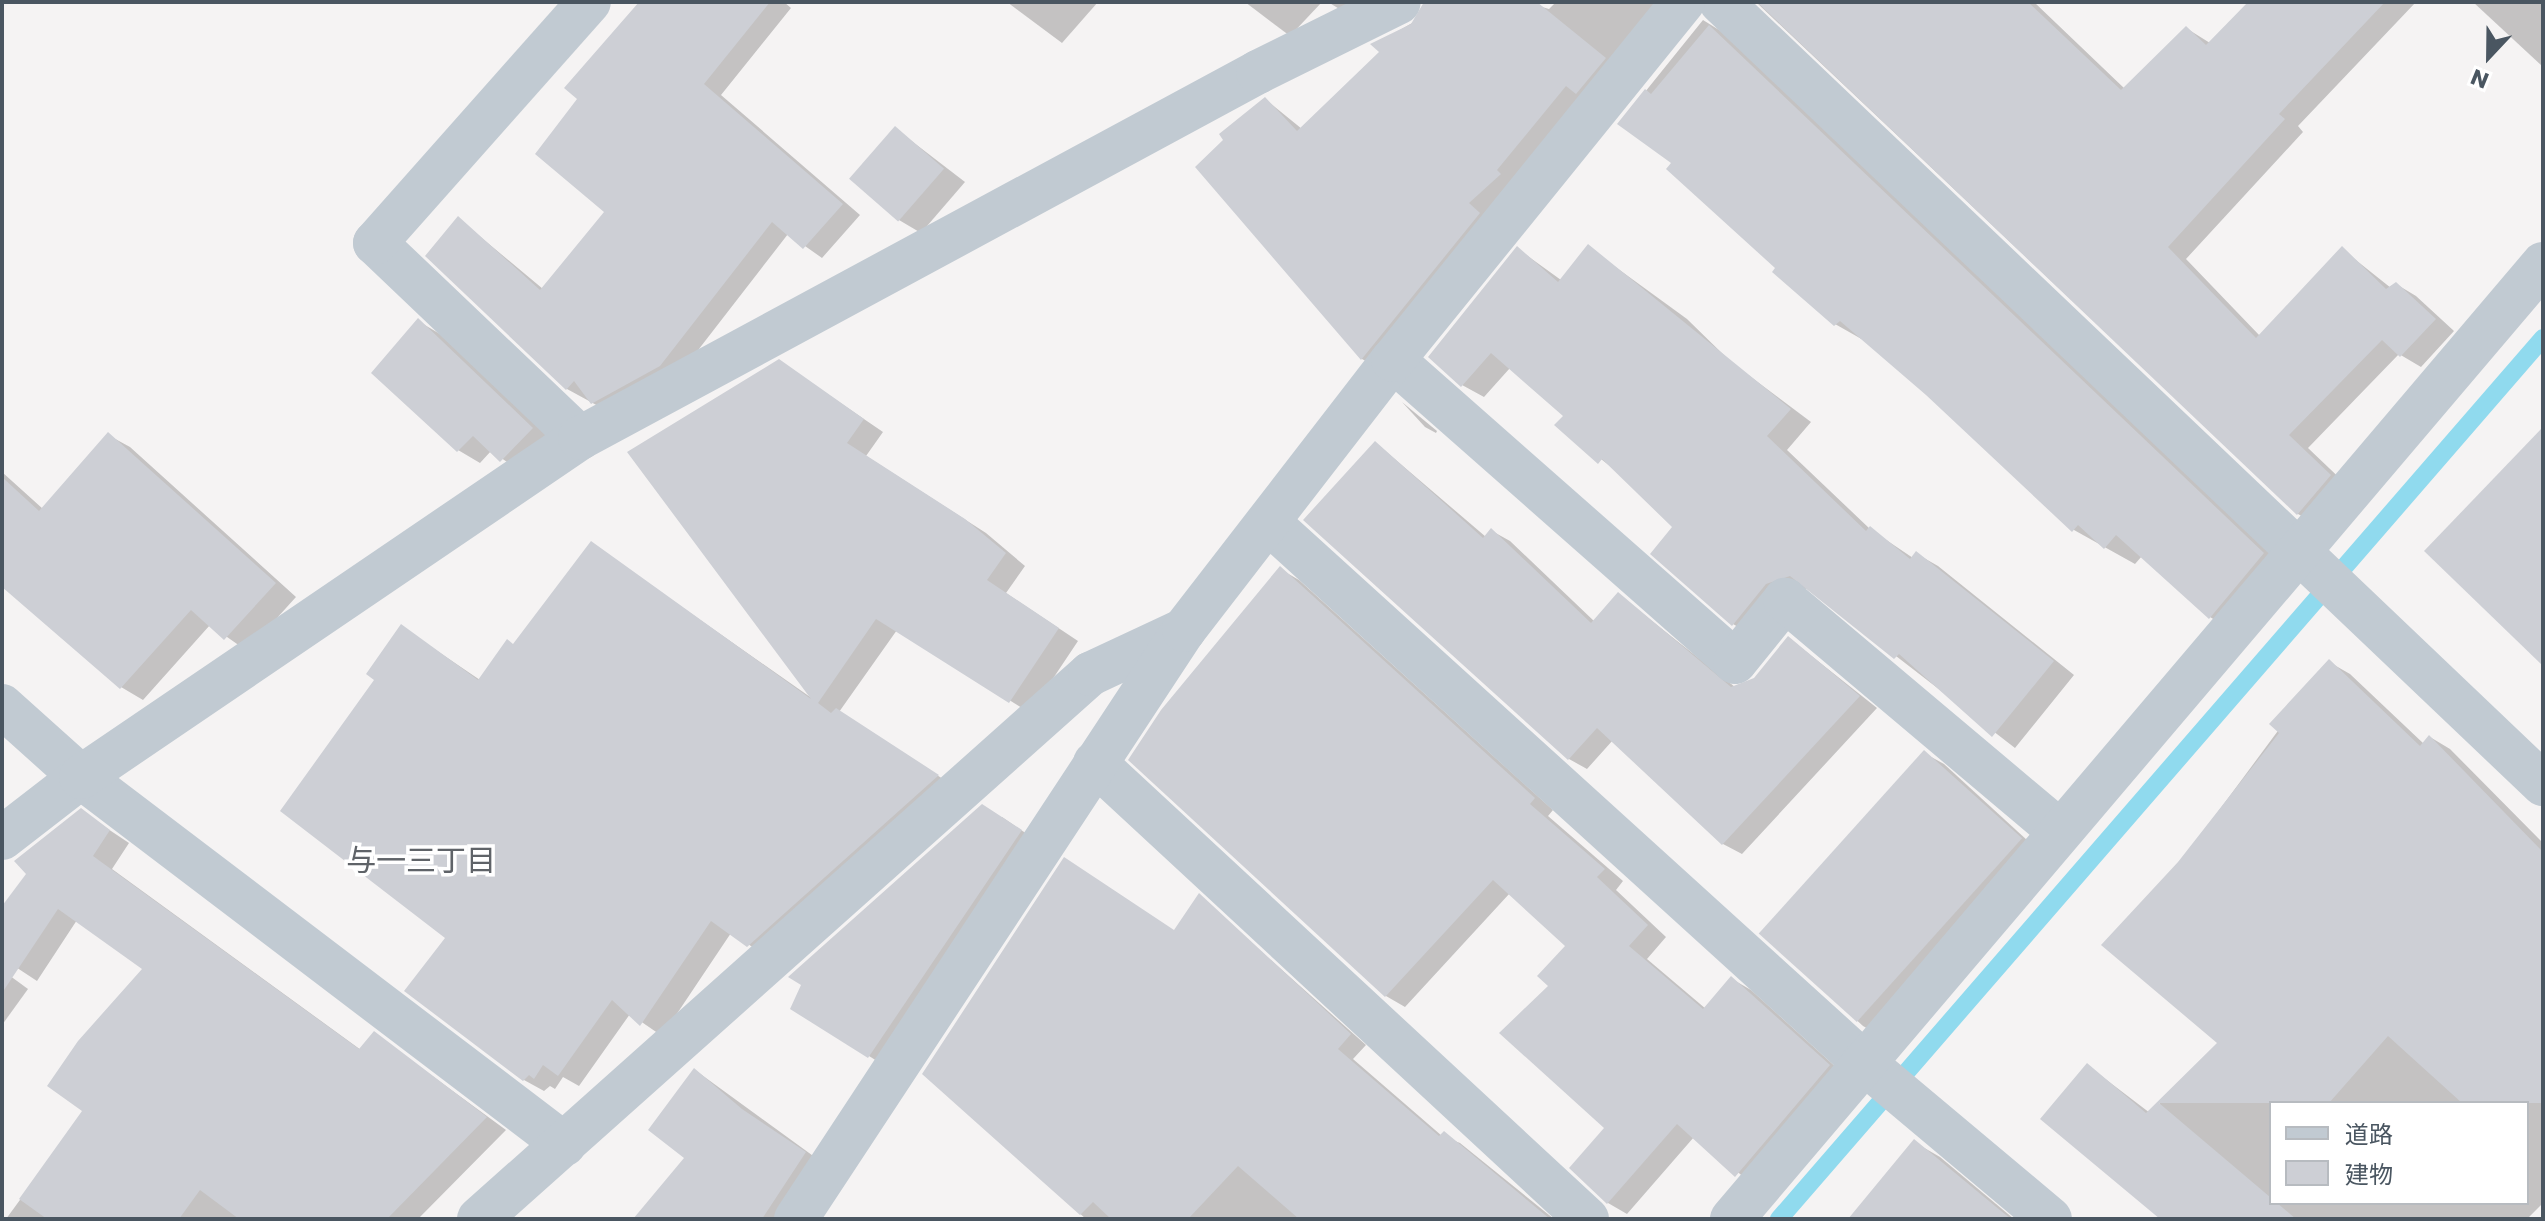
<!DOCTYPE html>
<meta charset="utf-8">
<style>
body{margin:0}
#map{position:relative;width:2545px;height:1221px;overflow:hidden;background:#f5f3f3;font-family:Poppins,"Noto Sans JP",sans-serif}
div>[style]{position:absolute}
.shadow>*{inset:0;background:#0003}
.stream>*{height:18px;margin:-9px;padding:0 9px;transform-origin:9px;border-radius:9px;background:#90daee}
.building>*{inset:0;background:#cdcfd5;transform-origin:0 0}
.minor>*{height:44px;margin:-22px;padding:0 22px;transform-origin:22px;border-radius:22px;background:#c1cad2}
span{translate:-50% -50%;white-space:nowrap;text-align:center;line-height:1.15;-webkit-text-stroke:7px #fff;paint-order:stroke}
.neighbourhood-label{font-size:30px;color:#5f6368}
.frame{position:absolute;inset:0;border:4px solid #4a5661;pointer-events:none}
.legend{position:absolute;left:2269px;top:1101px;width:260px;height:104px;box-sizing:border-box;background:#fff;border:2px solid #b7bbc0;margin:0;padding:10px 14px;list-style:none;font-size:24px;color:#4a5661}
.legend li{display:flex;align-items:center;gap:16px;height:40px}
.legend b{width:40px;border:2px solid #b7bbc0}
.north{position:absolute;left:2449px;top:16px;width:80px;height:80px;-webkit-text-stroke:6px #fff;paint-order:stroke;rotate:202deg;font-size:22px;font-weight:700;line-height:32px;text-align:center;color:#4a5661}
.north::after{content:'';display:block;margin:auto;width:28px;height:36px;background:#4a5661;clip-path:polygon(50% 0,100% 100%,50% 72%,0 100%)}
</style>
<div id="map">
<div class="shadow">
<i style="clip-path:polygon(667px 2px,784px 2px,791px 8px,721px 95px,860px 215px,822px 258px,788px 234px,678px 376px,611px 413px,567px 389px,428px 256px,459px 219px,543px 289px,607px 211px)"></i>
<i style="clip-path:polygon(1007px 2px,1098px 2px,1062px 43px)"></i>
<i style="clip-path:polygon(1245px 2px,1322px 2px,1290px 36px)"></i>
<i style="clip-path:polygon(1328px 2px,1387px 2px,1354px 18px)"></i>
<i style="clip-path:polygon(1525px 2px,1549px 9px,1556px 2px,1680px 2px,1382px 370px,1362px 359px,1197px 167px,1265px 99px,1302px 129px,1382px 52px,1374px 45px,1419px 19px)"></i>
<i style="clip-path:polygon(1756px 2px,2034px 2px,2125px 89px,2186px 28px,2210px 43px,2250px 2px,2416px 2px,2298px 126px,2303px 132px,2186px 259px,2260px 336px,2342px 249px,2391px 288px,2396px 284px,2416px 296px,2454px 331px,2421px 367px,2399px 354px,2308px 448px,2350px 488px,2318px 525px,2298px 514px)"></i>
<i style="clip-path:polygon(2473px 2px,2543px 2px,2543px 67px)"></i>
<i style="clip-path:polygon(1703px 20px,1732px 38px,2293px 572px,2239px 635px,2210px 617px,2142px 556px,2135px 564px,2074px 530px,1928px 393px,1865px 341px,1835px 324px,1674px 163px,1620px 123px)"></i>
<i style="clip-path:polygon(896px 129px,965px 182px,921px 233px,899px 220px)"></i>
<i style="clip-path:polygon(1588px 247px,1687px 319px,1731px 362px,1811px 422px,1787px 450px,1870px 529px,1913px 558px,1917px 554px,1938px 566px,2074px 675px,2015px 748px,1808px 588px,1788px 595px,1755px 637px,1733px 624px,1675px 527px,1619px 473px,1557px 425px,1565px 415px,1510px 368px,1484px 397px,1462px 385px,1518px 249px,1561px 280px)"></i>
<i style="clip-path:polygon(418px 321px,440px 334px,554px 442px,523px 473px,491px 451px,480px 463px,458px 450px)"></i>
<i style="clip-path:polygon(779px 361px,883px 432px,866px 456px,986px 533px,1025px 566px,1006px 593px,1078px 641px,1030px 713px,897px 630px,839px 712px,957px 788px,768px 957px,731px 933px,662px 1036px,630px 1014px,579px 1086px,563px 1077px,555px 1089px,550px 1086px,544px 1091px,524px 1080px,448px 938px,377px 680px,402px 627px,480px 680px,514px 645px,592px 544px,813px 699px)"></i>
<i style="clip-path:polygon(1402px 402px,1437px 431px,1436px 433px,1425px 427px)"></i>
<i style="clip-path:polygon(108px 435px,130px 447px,296px 597px,247px 651px,210px 625px,143px 700px,121px 687px,2px 583px,2px 472px,43px 509px)"></i>
<i style="clip-path:polygon(1376px 443px,1486px 537px,1492px 531px,1510px 541px,1595px 622px,1618px 594px,1735px 687px,1755px 680px,1789px 638px,1877px 708px,1742px 854px,1723px 844px,1613px 740px,1587px 769px,1569px 759px)"></i>
<i style="clip-path:polygon(1280px 569px,1299px 580px,1553px 810px,1548px 816px,1623px 881px,1616px 890px,1666px 937px,1647px 959px,1706px 1009px,1732px 979px,1751px 990px,1848px 1078px,1755px 1186px,1694px 1137px,1627px 1214px,1608px 1203px,1607px 1128px,1551px 985px,1568px 946px,1510px 893px,1405px 1007px,1386px 996px)"></i>
<i style="clip-path:polygon(evenodd,2329px 662px,2350px 674px,2424px 744px,2430px 737px,2450px 749px,2543px 843px,2543px 1203px,2527px 1219px,2168px 1219px,2087px 1065px,2150px 1113px,2220px 1043px,2180px 863px,2329px 662px,2271px 1103px,2527px 1103px,2527px 1203px,2271px 1203px,2271px 1103px)"></i>
<i style="clip-path:polygon(1924px 753px,1944px 764px,2040px 852px,1882px 1037px,1863px 1026px,1767px 938px)"></i>
<i style="clip-path:polygon(81px 811px,129px 843px,112px 869px,361px 1050px,375px 1034px,506px 1130px,418px 1219px,6px 1219px,85px 1111px,145px 969px,77px 920px,37px 981px,2px 958px,2px 910px)"></i>
<i style="clip-path:polygon(1002px 817px,1040px 843px,888px 1068px,793px 1008px)"></i>
<i style="clip-path:polygon(1199px 896px,1366px 1045px,1353px 1059px,1442px 1136px,1460px 1143px,1554px 1219px,1086px 1219px,924px 1073px,1176px 931px)"></i>
<i style="clip-path:polygon(2px 970px,28px 989px,2px 1025px)"></i>
<i style="clip-path:polygon(695px 1070px,827px 1166px,792px 1219px,636px 1219px,687px 1158px)"></i>
<i style="clip-path:polygon(1914px 1142px,1940px 1157px,2014px 1219px,1856px 1219px)"></i>
</div>
<div class="stream">
<i style="left:1779px;top:1219px;width:1166px;rotate:-49.07deg"></i>
</div>
<div class="building">
<i style="clip-path:polygon(639px 2px,770px 2px,704px 84px,843px 204px,803px 249px,772px 222px,660px 366px,591px 404px,574px 381px,566px 390px,425px 256px,458px 216px,540px 290px,604px 212px,535px 154px,577px 99px,564px 88px)"></i>
<i style="clip-path:polygon(1424px 2px,1537px 2px,1606px 58px,1576px 94px,1566px 86px,1497px 170px,1501px 174px,1469px 203px,1480px 213px,1361px 360px,1195px 167px,1223px 140px,1219px 134px,1265px 97px,1297px 131px,1379px 52px,1370px 44px,1411px 24px)"></i>
<i style="clip-path:polygon(1757px 2px,2028px 2px,2121px 90px,2186px 26px,2206px 45px,2248px 2px,2385px 2px,2279px 114px,2285px 119px,2168px 247px,2256px 338px,2342px 246px,2386px 289px,2396px 282px,2436px 319px,2400px 357px,2382px 340px,2289px 435px,2331px 475px,2297px 515px)"></i>
<i style="clip-path:polygon(1709px 25px,2264px 553px,2209px 619px,2116px 535px,2104px 549px,2078px 525px,2072px 532px,1926px 395px,1840px 321px,1834px 326px,1772px 272px,1775px 268px,1666px 169px,1671px 163px,1617px 124px,1645px 89px,1651px 94px)"></i>
<i style="left:895px;top:126px;width:65px;height:70px;rotate:41deg"></i>
<i style="clip-path:polygon(1588px 244px,1791px 409px,1767px 436px,1866px 531px,1870px 526px,1910px 559px,1916px 551px,2054px 661px,1992px 737px,1899px 654px,1894px 659px,1790px 576px,1766px 584px,1732px 626px,1650px 554px,1672px 527px,1602px 459px,1598px 464px,1554px 425px,1563px 416px,1491px 353px,1461px 387px,1428px 357px,1517px 246px,1558px 282px)"></i>
<i style="clip-path:polygon(418px 318px,533px 428px,500px 462px,473px 436px,457px 452px,371px 373px)"></i>
<i style="clip-path:polygon(779px 359px,864px 419px,847px 443px,965px 519px,1006px 553px,987px 580px,1059px 628px,1009px 703px,876px 619px,818px 703px,831px 713px,836px 708px,939px 775px,747px 947px,711px 921px,640px 1026px,612px 1000px,558px 1076px,543px 1065px,534px 1079px,529px 1075px,523px 1081px,404px 991px,445px 938px,280px 811px,374px 680px,366px 674px,401px 624px,478px 680px,507px 639px,513px 644px,591px 541px,811px 699px,627px 452px)"></i>
<i style="clip-path:polygon(2543px 427px,2543px 666px,2424px 551px)"></i>
<i style="clip-path:polygon(108px 432px,276px 583px,224px 640px,191px 610px,120px 689px,2px 587px,2px 477px,39px 511px)"></i>
<i style="clip-path:polygon(1375px 441px,1483px 538px,1491px 528px,1591px 623px,1618px 592px,1731px 687px,1754px 678px,1788px 636px,1860px 696px,1722px 845px,1597px 728px,1568px 760px,1303px 520px)"></i>
<i style="clip-path:polygon(1280px 566px,1535px 798px,1530px 804px,1605px 869px,1597px 877px,1648px 925px,1629px 946px,1703px 1009px,1731px 976px,1830px 1065px,1735px 1177px,1677px 1124px,1607px 1204px,1569px 1168px,1604px 1128px,1499px 1033px,1548px 986px,1537px 976px,1565px 946px,1493px 880px,1385px 997px,1128px 760px,1161px 710px)"></i>
<i style="clip-path:polygon(2329px 659px,2420px 746px,2429px 735px,2543px 852px,2543px 1103px,2462px 1103px,2388px 1036px,2329px 1103px,2159px 1103px,2296px 1219px,2160px 1219px,2040px 1119px,2087px 1063px,2146px 1113px,2217px 1043px,2101px 945px,2178px 862px,2279px 733px,2269px 724px)"></i>
<i style="left:1924px;top:750px;width:132px;height:247px;rotate:42deg"></i>
<i style="clip-path:polygon(982px 804px,1022px 830px,868px 1058px,790px 1009px,801px 985px,788px 977px)"></i>
<i style="clip-path:polygon(81px 808px,110px 830px,93px 856px,359px 1049px,374px 1031px,487px 1117px,387px 1219px,239px 1219px,200px 1190px,179px 1219px,47px 1219px,19px 1199px,82px 1111px,47px 1086px,78px 1041px,142px 969px,58px 909px,2px 993px,2px 906px,26px 874px,14px 861px)"></i>
<i style="clip-path:polygon(1064px 857px,1174px 930px,1199px 893px,1351px 1034px,1338px 1049px,1439px 1136px,1444px 1131px,1550px 1219px,1299px 1219px,1238px 1166px,1188px 1219px,1111px 1219px,1093px 1202px,1080px 1215px,922px 1074px)"></i>
<i style="clip-path:polygon(694px 1068px,742px 1109px,806px 1152px,762px 1219px,633px 1219px,684px 1158px,648px 1130px)"></i>
<i style="clip-path:polygon(1914px 1139px,1995px 1206px,2011px 1219px,1848px 1219px)"></i>
</div>
<div class="minor">
<i style="left:1721px;top:2px;width:1135px;rotate:43.57deg"></i>
<i style="left:1393px;top:360px;width:456px;rotate:41.4deg"></i>
<i style="left:1735px;top:662px;width:80px;rotate:-51.1deg"></i>
<i style="left:1785px;top:600px;width:357px;rotate:40.1deg"></i>
<i style="left:580px;top:438px;width:283px;rotate:-136.4deg"></i>
<i style="left:375px;top:243px;width:322px;rotate:-48.4deg"></i>
<i style="left:1269px;top:523px;width:802px;rotate:42.22deg"></i>
<i style="left:1863px;top:1062px;width:244px;rotate:40deg"></i>
<i style="left:2px;top:706px;width:106px;rotate:41.9deg"></i>
<i style="left:81px;top:777px;width:607px;rotate:37.23deg"></i>
<i style="left:1095px;top:763px;width:671px;rotate:42.83deg"></i>
<i style="left:2px;top:838px;width:100px;rotate:-37.7deg"></i>
<i style="left:81px;top:777px;width:603px;rotate:-34.19deg"></i>
<i style="left:580px;top:438px;width:770px;rotate:-28.36deg"></i>
<i style="left:1258px;top:72px;width:157px;rotate:-26.4deg"></i>
<i style="left:479px;top:1219px;width:819px;rotate:-41.73deg"></i>
<i style="left:1090px;top:674px;width:104px;rotate:-25.1deg"></i>
<i style="left:796px;top:1219px;width:705px;rotate:-56.63deg"></i>
<i style="left:1184px;top:630px;width:341px;rotate:-52.3deg"></i>
<i style="left:1393px;top:360px;width:461px;rotate:-51deg"></i>
<i style="left:1732px;top:1219px;width:1253px;rotate:-49.66deg"></i>
</div>
<div class="neighbourhood-label">
<span style="left:421px;top:861px">与一三丁目</span>
</div>
<div class="frame"></div>
<ul class="legend">
<li><b style="height:10px;background:#c1cad2"></b>道路</li>
<li><b style="height:22px;background:#cdcfd5"></b>建物</li>
</ul>
<div class="north">N</div>
</div>
